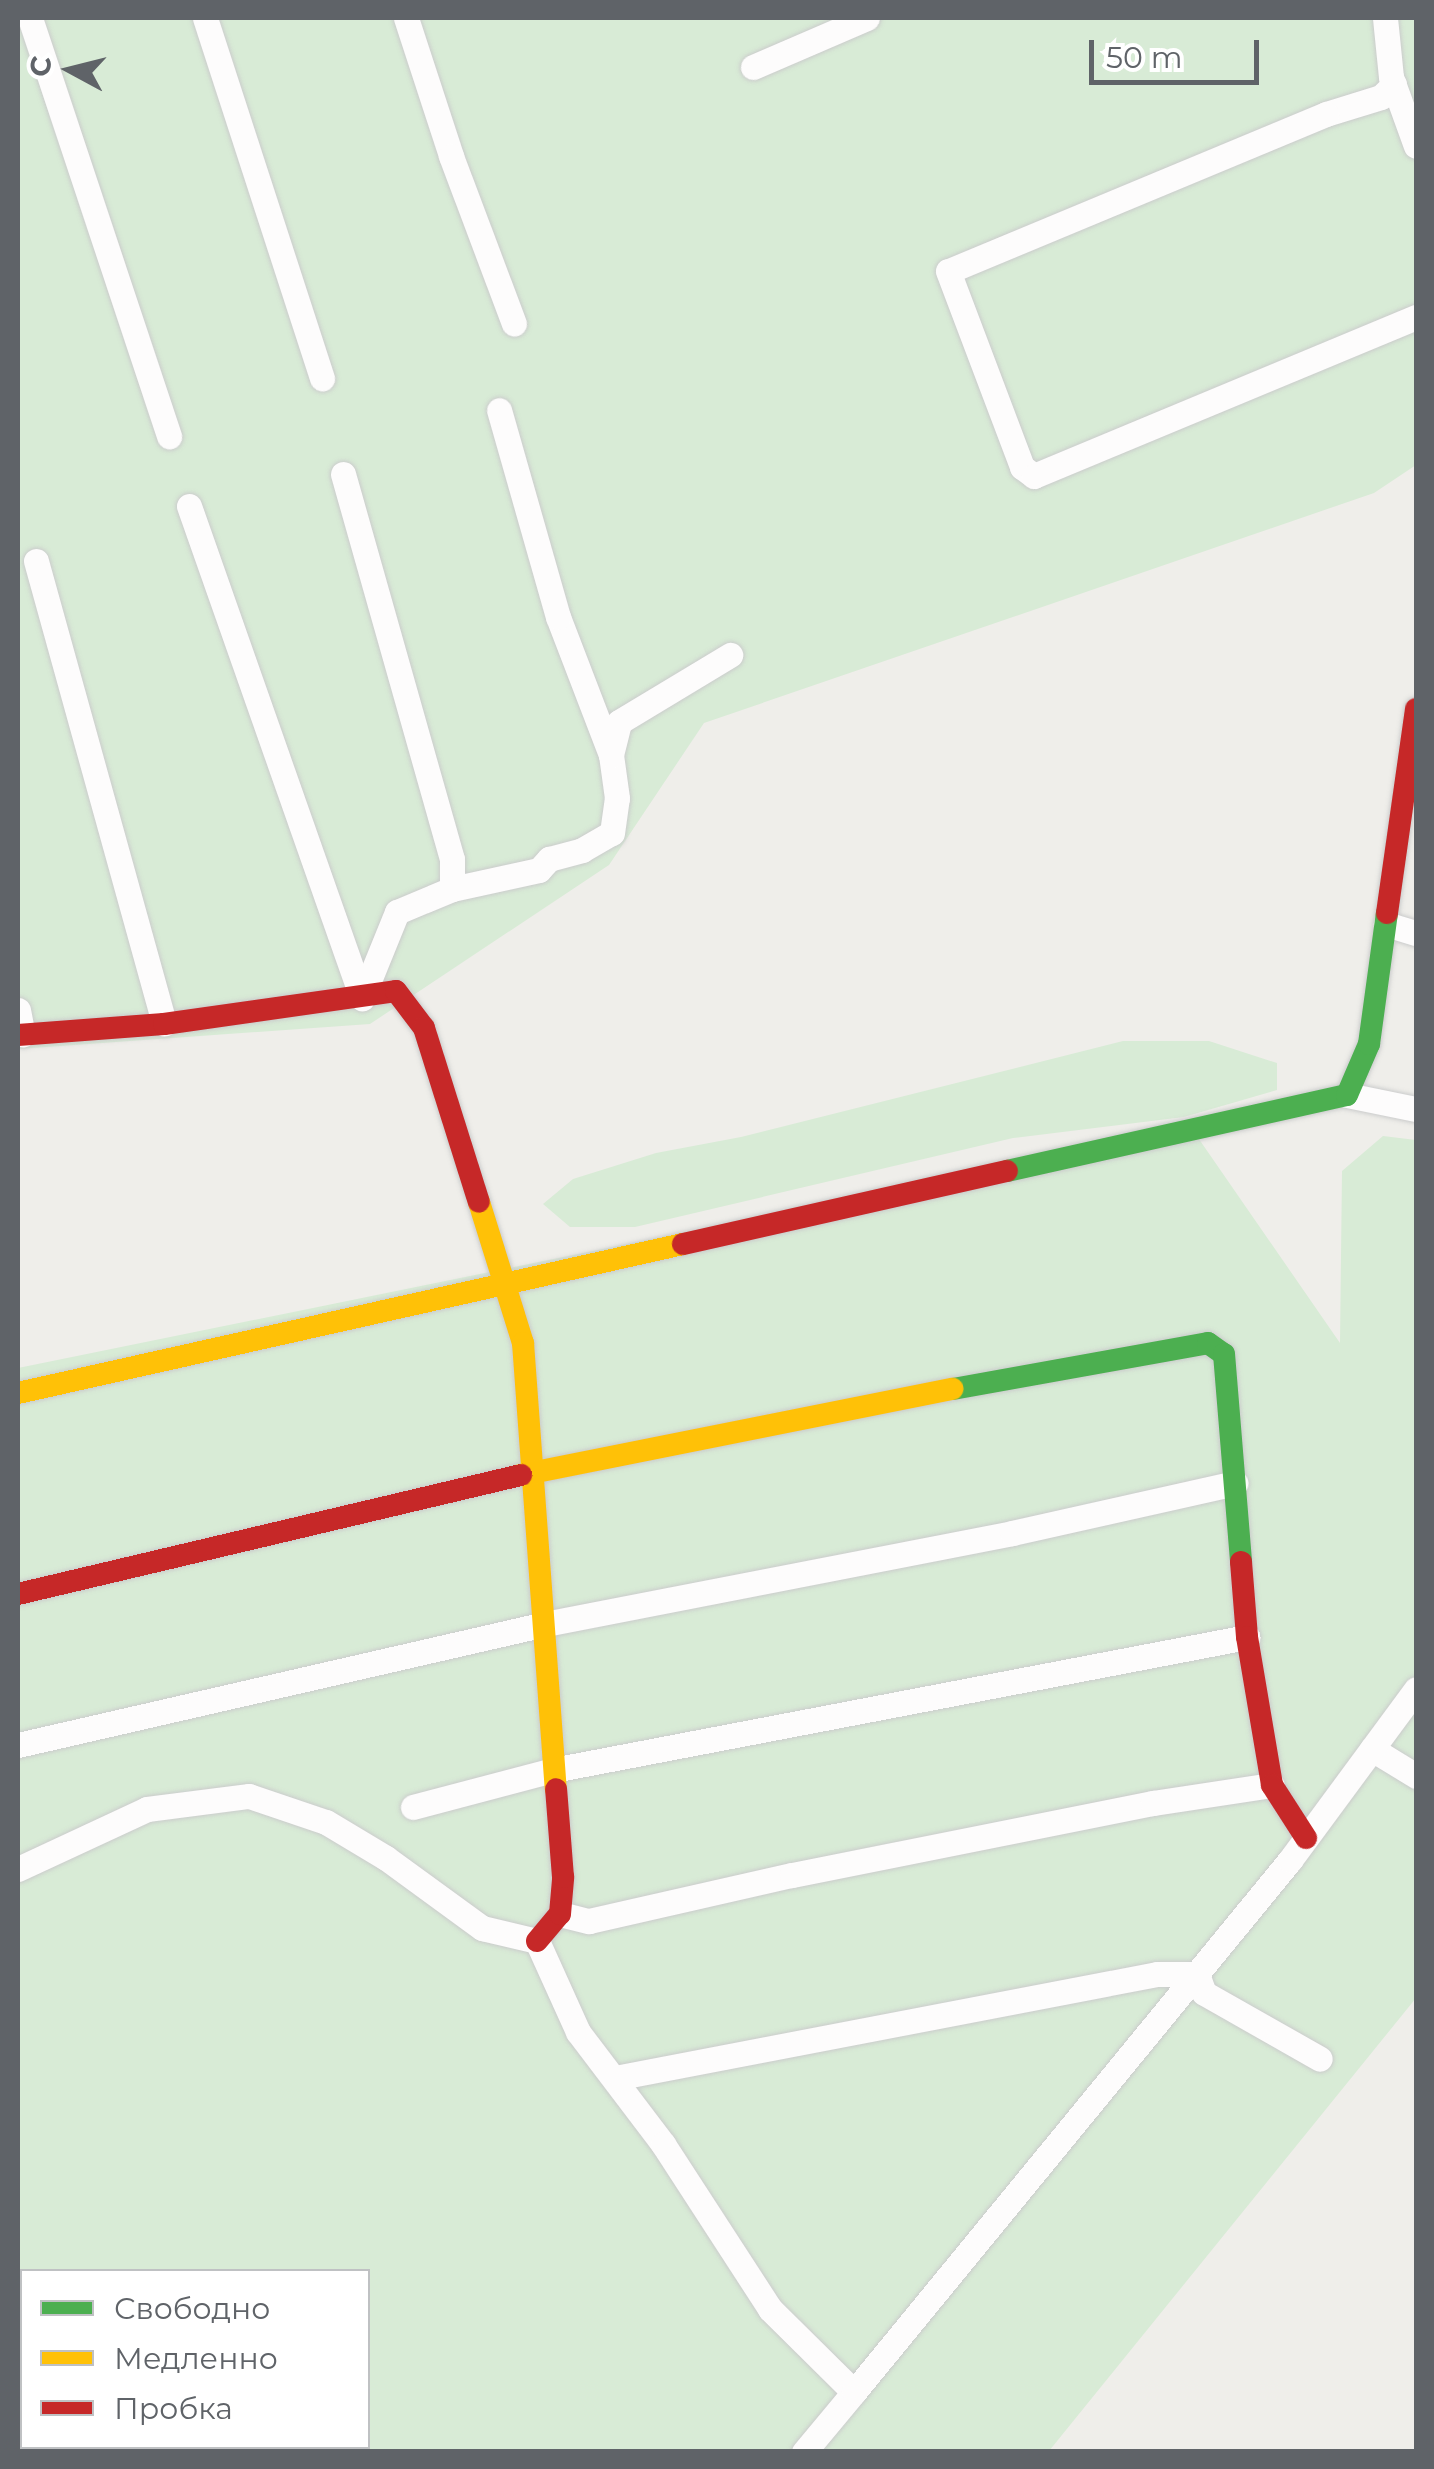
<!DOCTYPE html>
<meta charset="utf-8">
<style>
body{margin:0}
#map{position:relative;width:1434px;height:2469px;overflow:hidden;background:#efeeea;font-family:Montserrat,sans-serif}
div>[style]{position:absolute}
.green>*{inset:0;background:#d8ebd6}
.roads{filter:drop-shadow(0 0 2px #cbcccc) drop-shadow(0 0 2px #cbcccc)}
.street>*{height:25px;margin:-12.5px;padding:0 12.5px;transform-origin:12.5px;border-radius:12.5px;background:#fdfcfc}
.fast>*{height:22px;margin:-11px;padding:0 11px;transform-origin:11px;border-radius:11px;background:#4caf50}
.slow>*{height:22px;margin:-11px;padding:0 11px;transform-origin:11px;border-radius:11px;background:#ffc107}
.jam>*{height:22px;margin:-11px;padding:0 11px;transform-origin:11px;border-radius:11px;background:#c62828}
span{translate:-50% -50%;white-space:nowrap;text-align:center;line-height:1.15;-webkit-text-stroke:10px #fff;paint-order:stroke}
.frame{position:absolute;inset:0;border:20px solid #5f6368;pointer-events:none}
.legend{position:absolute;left:20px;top:2269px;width:350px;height:180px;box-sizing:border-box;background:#fff;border:2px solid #bfc1c3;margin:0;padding:12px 18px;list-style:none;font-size:30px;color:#5f6368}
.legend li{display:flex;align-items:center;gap:20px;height:50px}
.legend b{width:50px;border:2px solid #bfc1c3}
.north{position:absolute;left:20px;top:20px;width:100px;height:100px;-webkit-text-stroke:8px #fff;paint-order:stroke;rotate:277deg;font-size:28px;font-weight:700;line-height:40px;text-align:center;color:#5f6368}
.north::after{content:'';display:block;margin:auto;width:35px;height:45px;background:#5f6368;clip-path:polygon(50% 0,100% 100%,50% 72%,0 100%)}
.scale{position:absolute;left:1089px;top:40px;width:170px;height:45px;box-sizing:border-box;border:5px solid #5f6368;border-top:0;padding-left:12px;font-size:30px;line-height:35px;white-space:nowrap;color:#5f6368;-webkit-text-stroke:8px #fff;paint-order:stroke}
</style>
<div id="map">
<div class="green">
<i style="clip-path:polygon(18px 18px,1416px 18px,1416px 465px,1374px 493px,704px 723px,609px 865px,370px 1024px,18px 1049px)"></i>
<i style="clip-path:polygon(1123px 1041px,1209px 1041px,1277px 1063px,1277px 1090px,1184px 1117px,1013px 1138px,635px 1227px,570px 1227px,543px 1204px,573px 1179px,656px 1153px,741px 1137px)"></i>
<i style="clip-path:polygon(evenodd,1192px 1129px,1340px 1343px,1342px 1171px,1383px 1136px,1416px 1140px,1416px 1998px,1049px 2451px,18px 2452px,18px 1368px,1192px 1129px,22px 2272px,368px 2272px,368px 2446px,22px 2446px,22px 2272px)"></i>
</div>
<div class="roads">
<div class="street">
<i style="left:30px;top:18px;width:441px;rotate:71.6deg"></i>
<i style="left:205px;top:18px;width:379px;rotate:72deg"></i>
<i style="left:406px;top:18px;width:145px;rotate:71.9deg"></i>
<i style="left:451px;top:156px;width:179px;rotate:69.4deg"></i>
<i style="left:1385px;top:18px;width:59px;rotate:84.2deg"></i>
<i style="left:1391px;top:77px;width:73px;rotate:70.1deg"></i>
<i style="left:753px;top:67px;width:124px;rotate:-23.3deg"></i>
<i style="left:1394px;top:84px;width:18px;rotate:135deg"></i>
<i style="left:1381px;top:97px;width:58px;rotate:162.8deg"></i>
<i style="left:1326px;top:114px;width:409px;rotate:157.4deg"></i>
<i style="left:948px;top:271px;width:210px;rotate:69.3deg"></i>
<i style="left:1022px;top:467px;width:15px;rotate:37deg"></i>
<i style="left:1034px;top:476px;width:414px;rotate:-22.6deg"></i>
<i style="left:343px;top:474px;width:400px;rotate:74.2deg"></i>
<i style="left:452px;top:859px;width:30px;rotate:90deg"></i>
<i style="left:189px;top:506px;width:522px;rotate:70.63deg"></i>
<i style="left:362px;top:998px;width:93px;rotate:-67.9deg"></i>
<i style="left:397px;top:912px;width:60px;rotate:-22.7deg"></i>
<i style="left:452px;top:889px;width:89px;rotate:-12.3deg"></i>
<i style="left:539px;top:870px;width:15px;rotate:-48deg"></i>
<i style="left:549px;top:859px;width:34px;rotate:-15deg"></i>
<i style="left:582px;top:850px;width:34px;rotate:-30deg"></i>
<i style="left:612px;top:833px;width:35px;rotate:-82deg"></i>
<i style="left:617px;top:798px;width:43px;rotate:-97.9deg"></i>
<i style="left:611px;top:755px;width:148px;rotate:-111deg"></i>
<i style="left:558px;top:617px;width:215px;rotate:-105.9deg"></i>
<i style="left:36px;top:561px;width:480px;rotate:74.5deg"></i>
<i style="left:611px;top:755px;width:34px;rotate:-76deg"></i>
<i style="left:619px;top:722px;width:130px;rotate:-31.1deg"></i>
<i style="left:1386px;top:924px;width:31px;rotate:17deg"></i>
<i style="left:18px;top:1010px;width:25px;rotate:79deg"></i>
<i style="left:1347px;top:1095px;width:70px;rotate:11.5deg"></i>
<i style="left:18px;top:1745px;width:541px;rotate:-12.93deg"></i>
<i style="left:545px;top:1624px;width:476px;rotate:-11deg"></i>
<i style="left:1012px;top:1533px;width:229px;rotate:-12.6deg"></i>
<i style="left:1372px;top:1749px;width:52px;rotate:31.5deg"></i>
<i style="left:413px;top:1807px;width:145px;rotate:-14.8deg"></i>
<i style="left:553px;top:1770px;width:707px;rotate:-10.85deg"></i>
<i style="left:18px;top:1869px;width:142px;rotate:-24.9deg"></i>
<i style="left:147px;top:1809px;width:103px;rotate:-7.3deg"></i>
<i style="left:249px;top:1796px;width:81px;rotate:18.7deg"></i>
<i style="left:326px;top:1822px;width:70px;rotate:31deg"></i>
<i style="left:386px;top:1858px;width:119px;rotate:36.1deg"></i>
<i style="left:482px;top:1928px;width:57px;rotate:13.3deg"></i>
<i style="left:537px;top:1941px;width:100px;rotate:65.7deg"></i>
<i style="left:578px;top:2032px;width:141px;rotate:52.8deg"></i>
<i style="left:663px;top:2144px;width:197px;rotate:57deg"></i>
<i style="left:770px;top:2309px;width:118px;rotate:44.7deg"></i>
<i style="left:854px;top:2392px;width:78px;rotate:129.8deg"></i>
<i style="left:560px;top:1914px;width:30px;rotate:14deg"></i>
<i style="left:589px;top:1921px;width:208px;rotate:-12.8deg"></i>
<i style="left:792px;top:1875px;width:368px;rotate:-11.3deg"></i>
<i style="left:1153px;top:1803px;width:120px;rotate:-8.6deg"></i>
<i style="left:615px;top:2078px;width:552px;rotate:-10.86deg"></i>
<i style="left:1157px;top:1974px;width:40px"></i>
<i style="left:1197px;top:1974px;width:20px;rotate:70deg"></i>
<i style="left:1204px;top:1993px;width:133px;rotate:29.6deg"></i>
<i style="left:854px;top:2392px;width:688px;rotate:-50.66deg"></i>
<i style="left:1290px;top:1860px;width:212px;rotate:-53.6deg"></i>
<i style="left:18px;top:2450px;width:4px;rotate:34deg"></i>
</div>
<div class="fast">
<i style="left:1007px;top:1171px;width:348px;rotate:-12.6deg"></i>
<i style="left:1347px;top:1095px;width:56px;rotate:-66.7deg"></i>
<i style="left:1369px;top:1044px;width:132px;rotate:-82.2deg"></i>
<i style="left:953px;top:1389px;width:259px;rotate:-10.2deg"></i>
<i style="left:1208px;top:1343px;width:19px;rotate:35deg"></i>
<i style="left:1224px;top:1354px;width:209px;rotate:85.3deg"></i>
</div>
<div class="slow">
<i style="left:479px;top:1202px;width:148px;rotate:72.7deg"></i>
<i style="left:523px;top:1343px;width:447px;rotate:85.8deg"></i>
<i style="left:18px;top:1393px;width:681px;rotate:-12.63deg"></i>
<i style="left:521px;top:1475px;width:440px;rotate:-11.3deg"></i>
</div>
<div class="jam">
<i style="left:1387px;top:913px;width:206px;rotate:-81.9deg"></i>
<i style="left:18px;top:1035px;width:146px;rotate:-4.3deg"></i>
<i style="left:164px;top:1024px;width:234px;rotate:-8.1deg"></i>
<i style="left:396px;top:991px;width:46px;rotate:52.9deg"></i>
<i style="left:424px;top:1028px;width:182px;rotate:72.5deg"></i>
<i style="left:683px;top:1244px;width:332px;rotate:-12.7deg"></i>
<i style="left:1241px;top:1562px;width:75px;rotate:85.4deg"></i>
<i style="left:1247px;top:1637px;width:150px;rotate:80.4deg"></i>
<i style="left:1272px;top:1785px;width:63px;rotate:57.3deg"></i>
<i style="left:18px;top:1594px;width:517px;rotate:-13.31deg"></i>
<i style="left:537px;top:1941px;width:35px;rotate:-50deg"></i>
<i style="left:560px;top:1914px;width:37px;rotate:-85deg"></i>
<i style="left:563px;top:1877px;width:88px;rotate:-94.5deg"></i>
</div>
</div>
<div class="frame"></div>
<ul class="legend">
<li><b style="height:12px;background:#4caf50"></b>Свободно</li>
<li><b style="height:12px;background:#ffc107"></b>Медленно</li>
<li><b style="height:12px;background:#c62828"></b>Пробка</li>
</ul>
<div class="north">С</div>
<div class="scale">50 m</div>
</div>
